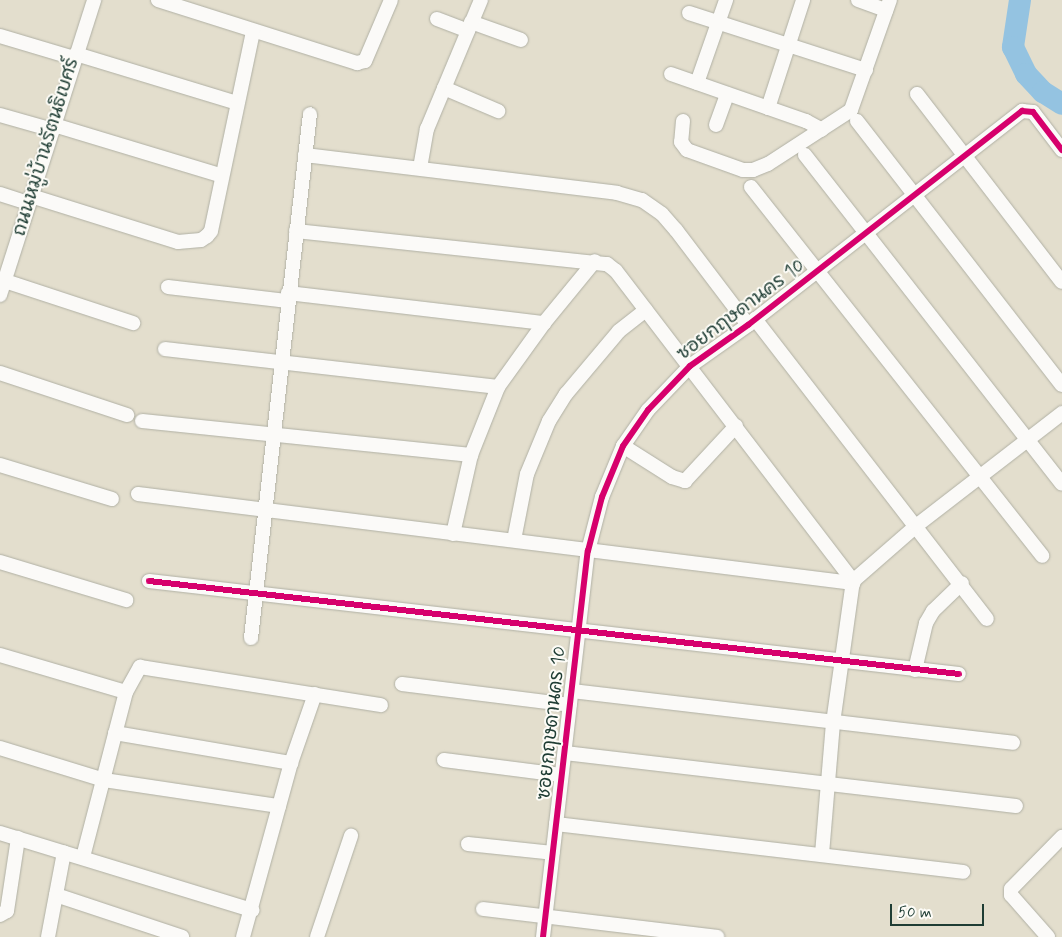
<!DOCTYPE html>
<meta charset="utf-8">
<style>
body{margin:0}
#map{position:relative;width:1062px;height:937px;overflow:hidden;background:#e3decd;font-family:Mynerve,"Playpen Sans Thai",sans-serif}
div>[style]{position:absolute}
.river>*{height:22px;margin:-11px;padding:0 11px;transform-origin:11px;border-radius:11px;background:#94c3e1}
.roads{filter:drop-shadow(0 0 1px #b0b0a4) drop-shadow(0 0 1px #b0b0a4)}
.street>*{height:14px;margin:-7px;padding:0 7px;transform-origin:7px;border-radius:7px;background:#fbfaf8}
.cycleway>*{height:6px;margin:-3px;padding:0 3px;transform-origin:3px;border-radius:3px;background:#d6006c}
span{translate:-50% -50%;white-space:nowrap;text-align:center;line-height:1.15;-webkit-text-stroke:4px #fdfcf7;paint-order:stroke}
.street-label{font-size:19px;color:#1f3d34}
.scale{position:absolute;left:890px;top:904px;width:94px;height:22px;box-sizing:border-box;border:2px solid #1f3d34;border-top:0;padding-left:6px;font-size:15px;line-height:18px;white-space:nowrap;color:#1f3d34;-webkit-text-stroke:4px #fdfcf7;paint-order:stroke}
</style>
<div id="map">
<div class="river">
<i style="left:1020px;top:0;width:48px;rotate:98.5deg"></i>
<i style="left:1013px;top:47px;width:30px;rotate:64deg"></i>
<i style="left:1026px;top:74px;width:25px;rotate:47deg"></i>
<i style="left:1043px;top:92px;width:22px;rotate:32deg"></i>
</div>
<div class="roads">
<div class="street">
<i style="left:158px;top:0;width:209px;rotate:17.6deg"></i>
<i style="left:357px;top:63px;width:8px;rotate:-14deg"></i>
<i style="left:365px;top:61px;width:66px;rotate:-66.9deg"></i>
<i style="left:858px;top:0;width:30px;rotate:20deg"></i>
<i style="left:689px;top:13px;width:186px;rotate:17.9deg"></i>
<i style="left:437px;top:19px;width:33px;rotate:21deg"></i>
<i style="left:471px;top:22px;width:53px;rotate:19.8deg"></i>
<i style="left:0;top:36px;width:77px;rotate:16.6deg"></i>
<i style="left:76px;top:54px;width:168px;rotate:16.9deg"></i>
<i style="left:671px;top:74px;width:143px;rotate:19.2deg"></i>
<i style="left:806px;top:121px;width:18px;rotate:29deg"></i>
<i style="left:697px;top:83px;width:88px;rotate:-70.7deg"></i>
<i style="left:444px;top:88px;width:59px;rotate:23.1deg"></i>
<i style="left:917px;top:94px;width:237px;rotate:52.4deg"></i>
<i style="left:768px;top:108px;width:114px;rotate:-72deg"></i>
<i style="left:0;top:115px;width:55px;rotate:15.8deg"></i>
<i style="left:683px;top:121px;width:21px;rotate:95deg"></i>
<i style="left:681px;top:142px;width:10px;rotate:53deg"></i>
<i style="left:687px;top:150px;width:59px;rotate:19.7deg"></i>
<i style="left:743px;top:170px;width:10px"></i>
<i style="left:753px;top:170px;width:16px;rotate:-22deg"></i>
<i style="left:768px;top:164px;width:99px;rotate:-33deg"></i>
<i style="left:851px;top:110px;width:117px;rotate:-70.5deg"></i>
<i style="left:857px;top:121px;width:334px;rotate:52.2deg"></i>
<i style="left:54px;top:125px;width:173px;rotate:16.8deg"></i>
<i style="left:716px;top:125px;width:33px;rotate:-70deg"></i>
<i style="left:305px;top:155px;width:314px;rotate:6.9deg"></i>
<i style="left:617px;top:193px;width:26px;rotate:16deg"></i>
<i style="left:642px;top:200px;width:24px;rotate:35deg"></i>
<i style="left:662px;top:214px;width:21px;rotate:49deg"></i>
<i style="left:676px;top:230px;width:119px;rotate:52.8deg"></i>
<i style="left:805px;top:155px;width:417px;rotate:52deg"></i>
<i style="left:420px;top:168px;width:40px;rotate:-80deg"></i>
<i style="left:427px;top:129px;width:140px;rotate:-67.3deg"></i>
<i style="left:751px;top:187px;width:470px;rotate:51.7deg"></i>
<i style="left:0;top:194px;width:29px;rotate:18deg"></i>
<i style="left:31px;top:196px;width:154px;rotate:17.4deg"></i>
<i style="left:178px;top:242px;width:23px;rotate:-5deg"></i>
<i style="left:201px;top:240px;width:7px;rotate:-34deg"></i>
<i style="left:207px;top:236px;width:6px;rotate:-51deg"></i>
<i style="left:211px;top:231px;width:203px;rotate:-78.1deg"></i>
<i style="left:296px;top:231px;width:313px;rotate:6.1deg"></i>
<i style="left:607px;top:264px;width:11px;rotate:38deg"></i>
<i style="left:616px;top:271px;width:390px;rotate:52.6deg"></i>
<i style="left:5px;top:281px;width:135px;rotate:18.2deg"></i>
<i style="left:168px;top:287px;width:121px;rotate:6.7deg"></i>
<i style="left:288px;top:293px;width:258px;rotate:6.7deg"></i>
<i style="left:0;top:295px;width:310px;rotate:-72.3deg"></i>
<i style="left:755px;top:319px;width:379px;rotate:52.3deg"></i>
<i style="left:165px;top:349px;width:335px;rotate:6.5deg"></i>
<i style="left:0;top:373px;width:134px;rotate:18.3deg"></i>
<i style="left:142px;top:421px;width:331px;rotate:5.9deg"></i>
<i style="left:623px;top:446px;width:58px;rotate:32.3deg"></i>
<i style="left:672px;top:477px;width:14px;rotate:17deg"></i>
<i style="left:685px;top:481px;width:75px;rotate:-47.2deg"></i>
<i style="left:0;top:465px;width:117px;rotate:16.9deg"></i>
<i style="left:138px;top:494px;width:721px;rotate:7.1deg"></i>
<i style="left:453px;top:534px;width:81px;rotate:-77.2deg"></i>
<i style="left:471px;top:455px;width:73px;rotate:-68.3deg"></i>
<i style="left:498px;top:387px;width:79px;rotate:-54.3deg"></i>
<i style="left:544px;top:323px;width:80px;rotate:-50.6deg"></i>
<i style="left:514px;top:540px;width:67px;rotate:-78.9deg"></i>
<i style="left:527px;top:474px;width:57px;rotate:-67.5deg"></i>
<i style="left:549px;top:421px;width:32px;rotate:-58deg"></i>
<i style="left:566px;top:394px;width:82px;rotate:-49.9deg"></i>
<i style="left:619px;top:331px;width:34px;rotate:-38deg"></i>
<i style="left:0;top:562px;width:132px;rotate:16.8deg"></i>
<i style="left:149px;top:581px;width:815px;rotate:6.55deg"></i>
<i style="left:251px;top:638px;width:527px;rotate:-83.58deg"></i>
<i style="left:0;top:655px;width:131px;rotate:16.4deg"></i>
<i style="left:915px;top:670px;width:48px;rotate:-76.8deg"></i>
<i style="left:926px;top:623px;width:14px;rotate:-60deg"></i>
<i style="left:933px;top:611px;width:40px;rotate:-44deg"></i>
<i style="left:402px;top:684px;width:169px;rotate:7.1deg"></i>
<i style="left:572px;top:691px;width:444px;rotate:6.7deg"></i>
<i style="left:115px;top:733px;width:179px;rotate:9.7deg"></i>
<i style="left:0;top:748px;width:109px;rotate:17.1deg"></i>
<i style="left:104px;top:780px;width:177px;rotate:8.5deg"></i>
<i style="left:565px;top:753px;width:454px;rotate:6.7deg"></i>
<i style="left:444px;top:760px;width:118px;rotate:7.3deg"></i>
<i style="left:556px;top:824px;width:410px;rotate:6.7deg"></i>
<i style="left:0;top:833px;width:264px;rotate:17deg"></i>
<i style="left:468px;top:844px;width:85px;rotate:6deg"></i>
<i style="left:822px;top:854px;width:131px;rotate:-85.2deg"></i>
<i style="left:833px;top:723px;width:143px;rotate:-82deg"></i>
<i style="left:853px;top:581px;width:84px;rotate:-41.1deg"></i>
<i style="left:916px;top:526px;width:185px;rotate:-37.7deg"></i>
<i style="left:83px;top:857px;width:171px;rotate:-75.4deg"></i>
<i style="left:126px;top:692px;width:29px;rotate:-61deg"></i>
<i style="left:140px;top:667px;width:244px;rotate:9deg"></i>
<i style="left:56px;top:895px;width:133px;rotate:18.4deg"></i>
<i style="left:483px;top:909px;width:236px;rotate:6.8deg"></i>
<i style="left:0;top:915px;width:8px;rotate:-30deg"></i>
<i style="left:7px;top:911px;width:74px;rotate:-81.4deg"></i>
<i style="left:48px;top:937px;width:86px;rotate:-79.3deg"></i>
<i style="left:243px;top:937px;width:180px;rotate:-74.6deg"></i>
<i style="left:291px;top:763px;width:73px;rotate:-70.8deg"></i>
<i style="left:317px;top:937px;width:107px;rotate:-71.4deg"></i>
<i style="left:543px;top:937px;width:389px;rotate:-83.4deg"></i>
<i style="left:588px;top:551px;width:56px;rotate:-75.5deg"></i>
<i style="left:602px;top:497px;width:55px;rotate:-67.6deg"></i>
<i style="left:623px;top:446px;width:44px;rotate:-55.2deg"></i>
<i style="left:648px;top:410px;width:61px;rotate:-46.3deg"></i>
<i style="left:690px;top:366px;width:71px;rotate:-35.3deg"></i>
<i style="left:748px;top:325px;width:348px;rotate:-38deg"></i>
<i style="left:1022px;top:111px;width:11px;rotate:5deg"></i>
<i style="left:1033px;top:112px;width:48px;rotate:52.7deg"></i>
<i style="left:1048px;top:937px;width:56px;rotate:-131.4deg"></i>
<i style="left:1011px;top:895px;width:6px;rotate:-90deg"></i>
<i style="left:1011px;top:889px;width:73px;rotate:-45.6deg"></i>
</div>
</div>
<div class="cycleway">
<i style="left:149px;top:581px;width:815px;rotate:6.55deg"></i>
<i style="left:543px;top:937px;width:389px;rotate:-83.4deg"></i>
<i style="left:588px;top:551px;width:56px;rotate:-75.5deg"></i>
<i style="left:602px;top:497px;width:55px;rotate:-67.6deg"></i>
<i style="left:623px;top:446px;width:44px;rotate:-55.2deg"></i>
<i style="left:648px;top:410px;width:61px;rotate:-46.3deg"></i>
<i style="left:690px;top:366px;width:71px;rotate:-35.3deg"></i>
<i style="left:748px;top:325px;width:348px;rotate:-38deg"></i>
<i style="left:1022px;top:111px;width:11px;rotate:5deg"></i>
<i style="left:1033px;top:112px;width:48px;rotate:52.7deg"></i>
</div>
<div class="street-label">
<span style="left:46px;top:147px;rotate:-73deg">ถนนหมู่บ้านรัตนธิเบศร์</span>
<span style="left:741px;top:310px;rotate:-37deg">ซอยกฤษดานคร 10</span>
<span style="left:552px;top:723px;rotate:-84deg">ซอยกฤษดานคร 10</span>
</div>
<div class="scale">50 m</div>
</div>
